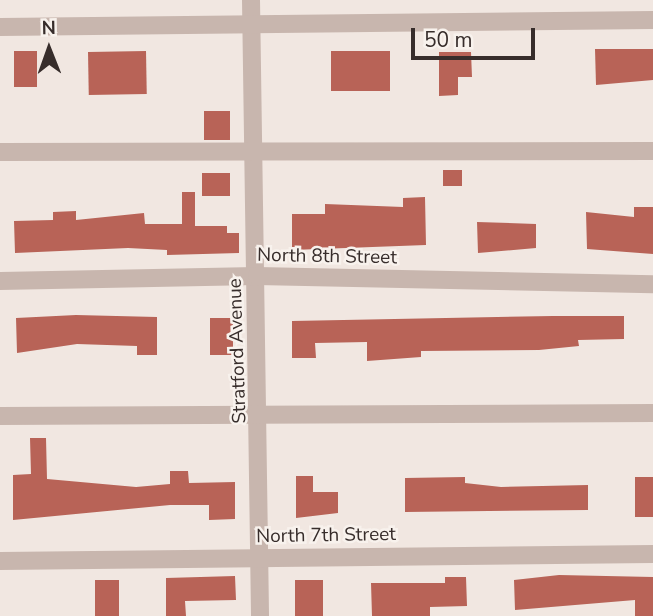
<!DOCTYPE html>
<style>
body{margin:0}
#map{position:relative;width:653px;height:616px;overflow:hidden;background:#f1e7e1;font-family:"Nunito Sans",sans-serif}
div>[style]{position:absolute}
.building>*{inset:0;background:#b86357;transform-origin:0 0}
.minor>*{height:18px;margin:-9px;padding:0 9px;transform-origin:9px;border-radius:9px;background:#c8b6ae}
span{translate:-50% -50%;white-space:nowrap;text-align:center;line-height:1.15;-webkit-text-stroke:5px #f8f2ed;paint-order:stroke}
.street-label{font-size:19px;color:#372d2b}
.north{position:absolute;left:14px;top:14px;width:70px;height:70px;-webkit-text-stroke:5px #f8f2ed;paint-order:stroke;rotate:359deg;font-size:19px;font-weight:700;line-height:28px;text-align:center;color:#372d2b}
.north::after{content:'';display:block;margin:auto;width:24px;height:32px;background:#372d2b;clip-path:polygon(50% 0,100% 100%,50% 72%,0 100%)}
.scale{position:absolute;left:411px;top:28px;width:124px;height:32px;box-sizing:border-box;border:4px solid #372d2b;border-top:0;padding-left:9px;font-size:21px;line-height:24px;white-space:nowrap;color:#372d2b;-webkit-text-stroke:5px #f8f2ed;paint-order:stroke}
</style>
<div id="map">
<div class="building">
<i style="clip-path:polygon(595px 49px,653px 49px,653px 80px,596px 85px)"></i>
<i style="left:14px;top:51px;width:23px;height:36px"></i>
<i style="left:146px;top:51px;width:43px;height:58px;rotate:89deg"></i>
<i style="left:331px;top:51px;width:59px;height:40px"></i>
<i style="clip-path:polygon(439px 52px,471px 52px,472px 77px,458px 77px,458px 95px,439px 96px)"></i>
<i style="left:204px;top:111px;width:26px;height:29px"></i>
<i style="left:443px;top:170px;width:19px;height:16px"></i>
<i style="left:202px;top:173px;width:28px;height:23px"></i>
<i style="clip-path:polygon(182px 192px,195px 192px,195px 226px,227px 226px,227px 233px,239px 233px,239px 253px,167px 255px,167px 250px,128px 248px,15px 253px,14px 221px,53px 220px,53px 212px,76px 211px,76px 220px,144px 213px,145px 224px,182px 224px)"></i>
<i style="clip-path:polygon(425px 197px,426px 245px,292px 250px,292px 214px,325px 214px,325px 204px,403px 207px,403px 198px)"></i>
<i style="clip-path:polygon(634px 207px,653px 207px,653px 254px,587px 249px,586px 212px,634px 217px)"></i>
<i style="clip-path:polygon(477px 222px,536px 224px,536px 248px,478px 253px)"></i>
<i style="clip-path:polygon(76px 315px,157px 317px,157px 355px,137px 355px,137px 346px,77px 344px,17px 353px,16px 318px)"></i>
<i style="clip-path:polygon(553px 316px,624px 316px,624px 339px,578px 340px,579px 346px,539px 350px,421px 351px,421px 357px,367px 361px,367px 342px,315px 343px,316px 358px,292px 358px,292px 321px)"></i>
<i style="left:210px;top:318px;width:23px;height:37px"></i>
<i style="clip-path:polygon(30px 438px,46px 438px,47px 479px,136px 487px,170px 484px,170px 471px,188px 471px,189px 483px,235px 482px,235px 519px,209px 520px,209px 505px,170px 505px,13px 520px,13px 475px,31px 474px)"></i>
<i style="clip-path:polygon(296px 476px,313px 476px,313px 492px,338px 492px,338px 513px,296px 518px)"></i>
<i style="clip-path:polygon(465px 477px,465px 483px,501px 487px,588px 485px,588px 510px,405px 512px,405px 478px)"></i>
<i style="left:635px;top:477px;width:18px;height:40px"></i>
<i style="clip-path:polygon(559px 575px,653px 577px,653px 616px,635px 616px,635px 600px,515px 610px,514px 580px)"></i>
<i style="clip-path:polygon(235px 576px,236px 600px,185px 601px,186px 616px,166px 616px,166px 578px)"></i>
<i style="clip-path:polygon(445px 577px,466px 577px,467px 606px,430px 607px,430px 616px,372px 616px,371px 583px,445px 583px)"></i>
<i style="left:119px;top:580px;width:36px;height:24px;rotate:90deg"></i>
<i style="left:295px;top:580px;width:28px;height:36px"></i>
</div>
<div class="minor">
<i style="left:251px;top:0;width:616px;rotate:89.16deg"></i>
<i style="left:0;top:27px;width:653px;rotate:-0.61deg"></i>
<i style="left:0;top:152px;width:653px;rotate:-0.09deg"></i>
<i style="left:0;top:281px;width:257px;rotate:-1.1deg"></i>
<i style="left:257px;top:276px;width:396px;rotate:1.2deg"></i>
<i style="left:0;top:416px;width:653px;rotate:-0.26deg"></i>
<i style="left:0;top:561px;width:653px;rotate:-0.61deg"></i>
</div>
<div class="street-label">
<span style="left:327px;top:257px;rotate:1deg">North 8th Street</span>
<span style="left:238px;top:351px;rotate:-92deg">Stratford Avenue</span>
<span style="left:326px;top:536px;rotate:-1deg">North 7th Street</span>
</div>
<div class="north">N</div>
<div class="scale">50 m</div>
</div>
